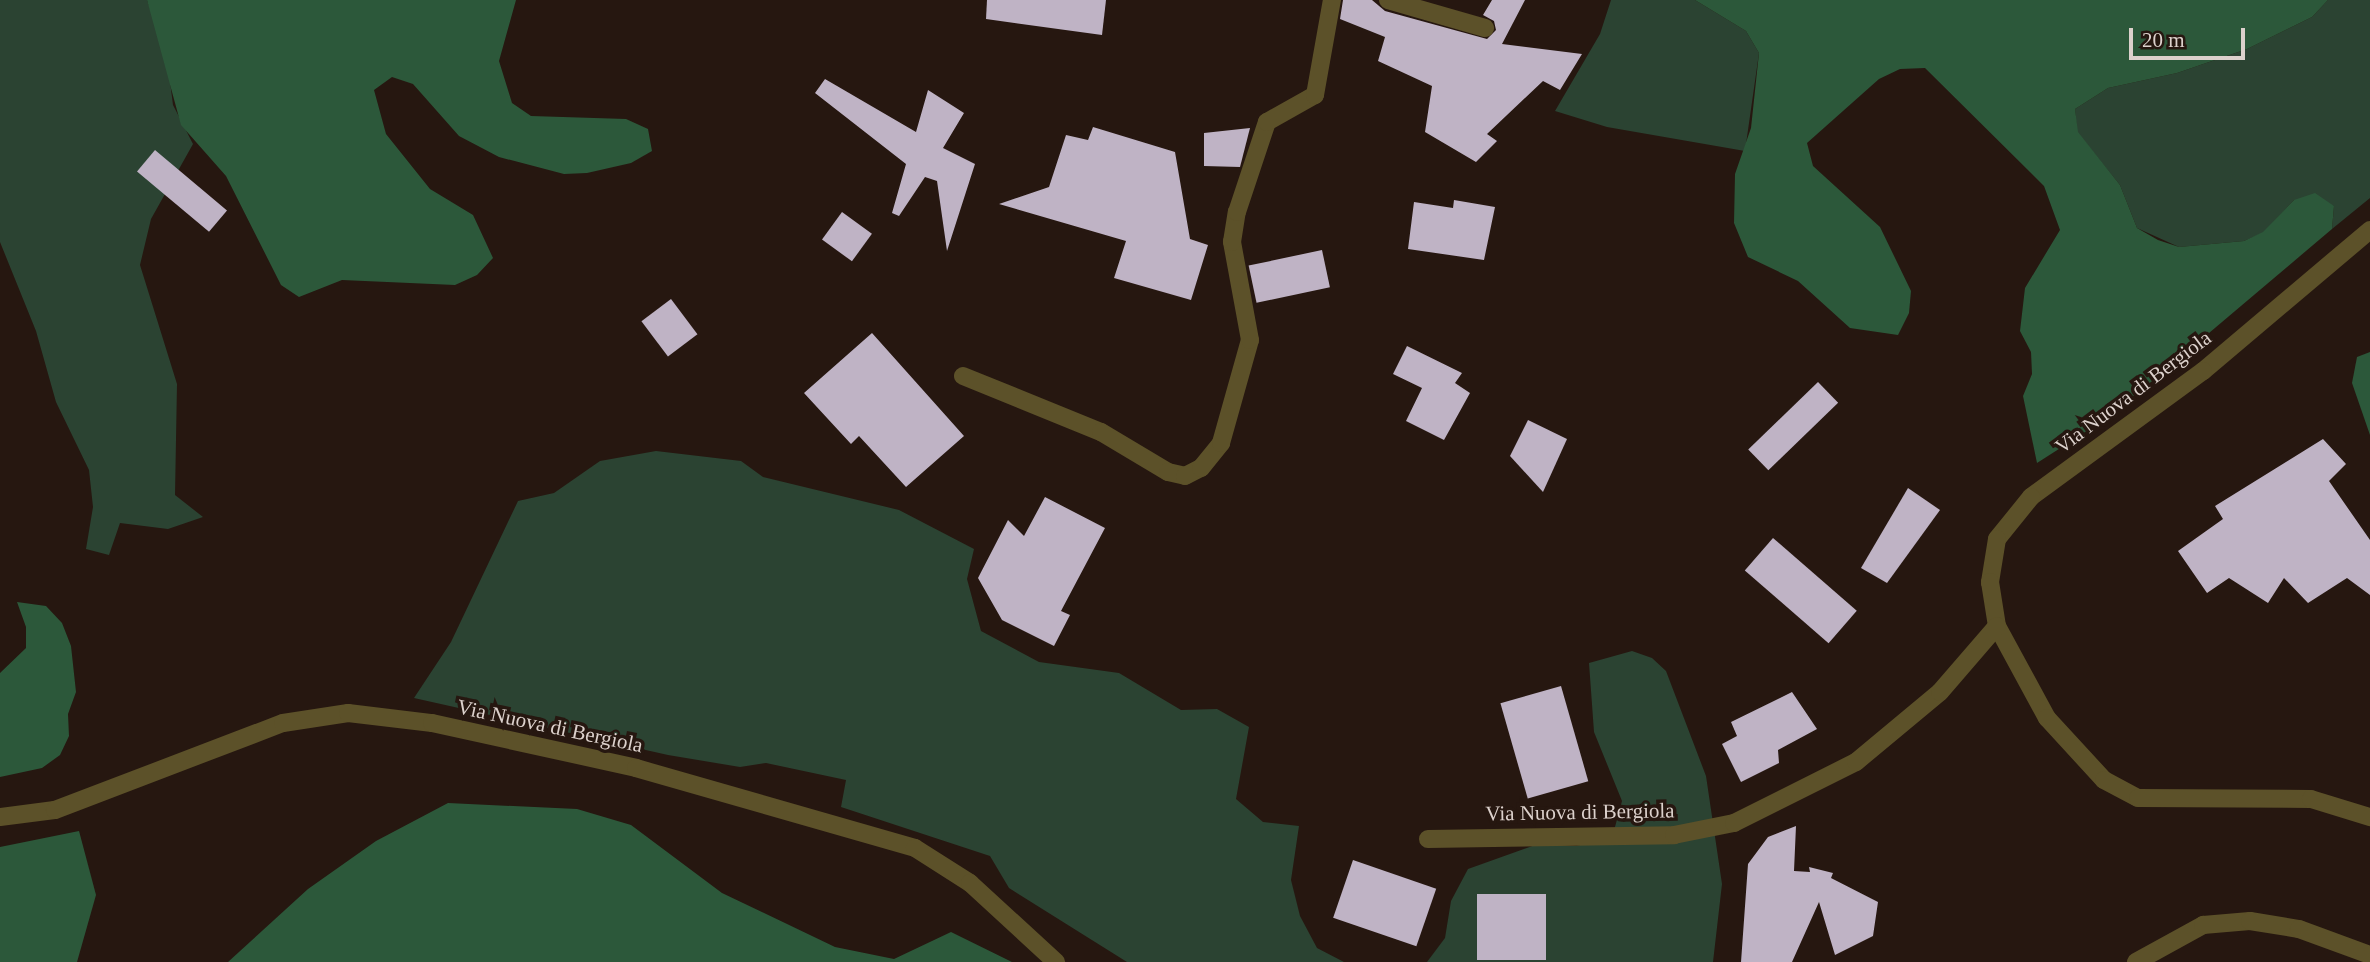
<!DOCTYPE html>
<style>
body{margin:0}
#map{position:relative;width:2370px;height:962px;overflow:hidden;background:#261710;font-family:Georgia,serif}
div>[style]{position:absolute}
.green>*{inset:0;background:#2b4332}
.forest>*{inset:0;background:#2c583a}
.building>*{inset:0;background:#bfb3c5;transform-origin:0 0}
.street>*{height:18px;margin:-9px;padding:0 9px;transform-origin:9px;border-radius:9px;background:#5c5129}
span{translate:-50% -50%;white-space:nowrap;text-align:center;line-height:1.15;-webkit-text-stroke:7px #261710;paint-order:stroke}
.street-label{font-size:21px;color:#dcd1cc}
.scale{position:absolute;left:2129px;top:28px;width:116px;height:32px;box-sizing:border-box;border:4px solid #dcd1cc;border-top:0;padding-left:9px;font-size:21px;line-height:24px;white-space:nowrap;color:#dcd1cc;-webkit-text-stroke:5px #261710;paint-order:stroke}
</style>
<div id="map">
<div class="green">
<i style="clip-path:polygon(0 0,147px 0,167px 58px,173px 105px,193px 144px,151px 219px,140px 265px,177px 384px,175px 495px,203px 517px,168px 529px,120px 523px,109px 555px,86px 549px,93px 507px,89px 470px,56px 402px,36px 331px,0 242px)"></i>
<i style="clip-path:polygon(1611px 0,1695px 0,1746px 31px,1759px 53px,1745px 151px,1607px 127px,1555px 111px,1600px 34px)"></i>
<i style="clip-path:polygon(2328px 0,2370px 0,2370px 198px,2332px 229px,2334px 206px,2294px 200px,2263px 233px,2244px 241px,2179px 247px,2137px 228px,2120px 185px,2077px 132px,2075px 109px,2108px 88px,2177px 73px,2247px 49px,2312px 17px)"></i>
<i style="clip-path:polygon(656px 451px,741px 461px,763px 477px,899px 510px,974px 549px,967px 579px,981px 631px,1039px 662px,1119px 673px,1181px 710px,1217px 709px,1249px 727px,1236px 799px,1263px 822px,1299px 826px,1291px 880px,1300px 916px,1317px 948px,1344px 962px,1127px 962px,1009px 888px,990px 856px,841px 807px,846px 780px,766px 763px,740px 767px,668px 755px,414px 698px,451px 642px,518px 501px,554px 493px,600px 461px)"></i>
<i style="clip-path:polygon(1632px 651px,1652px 658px,1666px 671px,1706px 776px,1722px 884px,1713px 962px,1427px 962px,1445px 938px,1451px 901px,1468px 869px,1538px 844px,1576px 846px,1612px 838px,1622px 801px,1594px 732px,1589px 663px)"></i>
</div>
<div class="forest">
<i style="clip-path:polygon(147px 0,516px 0,499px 61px,512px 103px,531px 116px,626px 119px,648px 129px,652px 151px,631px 163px,587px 173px,564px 174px,499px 157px,459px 136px,413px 84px,392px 77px,374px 90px,386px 134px,430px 189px,473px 215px,493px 258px,477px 275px,455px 285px,342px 280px,299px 297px,281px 285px,226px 176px,181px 125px)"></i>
<i style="clip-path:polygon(1695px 0,2328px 0,2312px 17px,2247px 49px,2177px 73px,2108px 88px,2075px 109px,2078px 132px,2120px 185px,2137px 228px,2158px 240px,2179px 247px,2244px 241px,2263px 232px,2294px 200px,2315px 193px,2334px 206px,2332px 229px,2112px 415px,2037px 463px,2023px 396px,2032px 374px,2031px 352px,2020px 331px,2025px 288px,2060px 230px,2044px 186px,1925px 68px,1900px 69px,1879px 79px,1807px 143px,1813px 166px,1880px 227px,1911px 291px,1909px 313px,1898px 335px,1850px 328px,1798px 281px,1748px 257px,1734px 223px,1735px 174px,1751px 128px,1759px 53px,1746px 31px)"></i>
<i style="clip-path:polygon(2370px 352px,2370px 435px,2352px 383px,2357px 357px)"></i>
<i style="clip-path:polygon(17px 602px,46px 606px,62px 623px,71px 646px,76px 692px,68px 714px,69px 736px,60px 755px,42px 768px,0 777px,0 673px,26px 648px,26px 627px)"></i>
<i style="clip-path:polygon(448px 803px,577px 809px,631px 825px,722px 893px,835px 947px,894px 959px,951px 932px,1012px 962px,228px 962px,308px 889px,376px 841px)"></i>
<i style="clip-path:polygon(79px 831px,96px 895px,77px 962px,0 962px,0 847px)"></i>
</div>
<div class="building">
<i style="clip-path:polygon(987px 0,1106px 0,1102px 35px,986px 19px)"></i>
<i style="clip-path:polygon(1343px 0,1372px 0,1385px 11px,1487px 39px,1496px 30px,1494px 21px,1483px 15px,1492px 0,1525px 0,1502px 44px,1582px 54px,1560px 90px,1543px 81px,1487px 134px,1497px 141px,1476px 162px,1425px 132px,1432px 86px,1378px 61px,1385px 37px,1340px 19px)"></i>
<i style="clip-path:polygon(825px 79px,916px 132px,928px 90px,964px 113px,943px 148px,975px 164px,947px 251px,937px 181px,925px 177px,899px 216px,892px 213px,906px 164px,815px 93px)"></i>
<i style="clip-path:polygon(1093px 127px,1175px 152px,1190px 239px,1208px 245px,1191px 300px,1114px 278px,1126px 241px,999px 204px,1049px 187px,1066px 135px,1088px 140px)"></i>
<i style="clip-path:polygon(1250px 128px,1240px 167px,1204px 166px,1204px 133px)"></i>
<i style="left:155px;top:150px;width:94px;height:28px;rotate:40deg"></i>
<i style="clip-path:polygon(1454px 200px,1495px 207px,1484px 260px,1408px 249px,1414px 202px,1453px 208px)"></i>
<i style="left:842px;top:212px;width:37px;height:34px;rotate:36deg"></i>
<i style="left:1322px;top:250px;width:38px;height:75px;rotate:78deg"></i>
<i style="left:671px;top:299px;width:44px;height:37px;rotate:53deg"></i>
<i style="clip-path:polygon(872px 333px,964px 436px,906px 487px,859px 436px,851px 444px,804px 393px)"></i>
<i style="clip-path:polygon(1407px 346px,1462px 373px,1455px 383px,1470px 393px,1444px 440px,1406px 421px,1422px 388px,1393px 374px)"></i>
<i style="left:1818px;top:382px;width:29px;height:97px;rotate:46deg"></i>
<i style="clip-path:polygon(1528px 420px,1567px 439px,1543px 492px,1510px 456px)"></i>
<i style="clip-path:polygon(2323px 439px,2346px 464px,2329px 481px,2370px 540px,2370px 595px,2347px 578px,2308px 603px,2284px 578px,2268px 603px,2229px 578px,2207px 593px,2178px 551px,2223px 519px,2215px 506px)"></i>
<i style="clip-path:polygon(1908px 488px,1940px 510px,1887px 583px,1861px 568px)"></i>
<i style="clip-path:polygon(1045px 497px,1105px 528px,1061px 611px,1070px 615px,1054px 646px,1002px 620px,978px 578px,1008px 520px,1024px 536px)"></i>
<i style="left:1773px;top:538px;width:111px;height:43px;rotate:41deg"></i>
<i style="left:1561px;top:686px;width:99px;height:63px;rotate:74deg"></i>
<i style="clip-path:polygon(1792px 692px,1817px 729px,1778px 750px,1779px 763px,1741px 782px,1722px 744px,1737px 736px,1731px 722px)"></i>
<i style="clip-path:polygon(1796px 826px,1794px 871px,1810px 872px,1809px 867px,1833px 873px,1831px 878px,1878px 902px,1873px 936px,1835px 955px,1819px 902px,1792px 962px,1741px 962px,1748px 864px,1768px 837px)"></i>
<i style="left:1353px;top:860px;width:88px;height:61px;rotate:19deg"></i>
<i style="left:1477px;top:894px;width:69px;height:66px"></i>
</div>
<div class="street">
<i style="left:1388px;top:0;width:101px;rotate:16.1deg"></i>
<i style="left:2370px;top:230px;width:219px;rotate:139.8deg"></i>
<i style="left:2203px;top:371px;width:213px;rotate:143.8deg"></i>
<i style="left:2031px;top:497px;width:54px;rotate:129deg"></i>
<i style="left:1997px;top:539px;width:44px;rotate:99.2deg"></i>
<i style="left:1990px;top:582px;width:45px;rotate:81deg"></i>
<i style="left:1997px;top:626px;width:105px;rotate:61.5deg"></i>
<i style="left:2047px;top:718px;width:84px;rotate:47.4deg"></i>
<i style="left:2104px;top:780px;width:38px;rotate:28deg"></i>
<i style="left:2138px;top:798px;width:173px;rotate:0.3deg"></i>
<i style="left:2311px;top:799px;width:62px;rotate:17deg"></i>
<i style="left:963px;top:376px;width:149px;rotate:22.1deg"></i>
<i style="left:1101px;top:432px;width:78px;rotate:30.8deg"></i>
<i style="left:1168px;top:472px;width:17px;rotate:13deg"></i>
<i style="left:1185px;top:476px;width:18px;rotate:-27deg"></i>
<i style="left:1201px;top:468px;width:32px;rotate:-51deg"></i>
<i style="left:1221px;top:443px;width:107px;rotate:-74.3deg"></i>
<i style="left:1250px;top:340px;width:100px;rotate:-100.4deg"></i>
<i style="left:1232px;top:242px;width:30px;rotate:-81deg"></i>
<i style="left:1237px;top:212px;width:95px;rotate:-71.6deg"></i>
<i style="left:1267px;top:122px;width:55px;rotate:-29.4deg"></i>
<i style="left:1315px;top:95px;width:97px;rotate:-79.9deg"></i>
<i style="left:0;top:817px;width:55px;rotate:-7.3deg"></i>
<i style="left:55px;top:810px;width:244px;rotate:-20.9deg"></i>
<i style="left:283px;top:723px;width:66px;rotate:-8.7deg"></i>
<i style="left:348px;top:713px;width:85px;rotate:6.8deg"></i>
<i style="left:432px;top:723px;width:209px;rotate:12.4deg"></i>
<i style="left:636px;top:768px;width:290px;rotate:16deg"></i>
<i style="left:915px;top:848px;width:65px;rotate:32.5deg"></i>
<i style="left:970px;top:883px;width:117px;rotate:42.6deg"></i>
<i style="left:1428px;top:839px;width:246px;rotate:-0.9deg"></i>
<i style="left:1674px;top:835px;width:61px;rotate:-11.3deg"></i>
<i style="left:1734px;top:823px;width:136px;rotate:-26.6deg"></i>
<i style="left:1856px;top:762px;width:109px;rotate:-39.8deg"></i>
<i style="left:1940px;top:692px;width:87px;rotate:-49.2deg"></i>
<i style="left:2136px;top:962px;width:77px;rotate:-28.9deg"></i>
<i style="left:2203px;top:925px;width:47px;rotate:-4.9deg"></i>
<i style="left:2250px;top:921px;width:50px;rotate:9.3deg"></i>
<i style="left:2299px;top:929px;width:76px;rotate:20.1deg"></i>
</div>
<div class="street-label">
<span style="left:2133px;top:392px;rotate:-37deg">Via Nuova di Bergiola</span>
<span style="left:550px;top:726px;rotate:12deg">Via Nuova di Bergiola</span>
<span style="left:1580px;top:812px;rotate:-1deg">Via Nuova di Bergiola</span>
</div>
<div class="scale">20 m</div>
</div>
